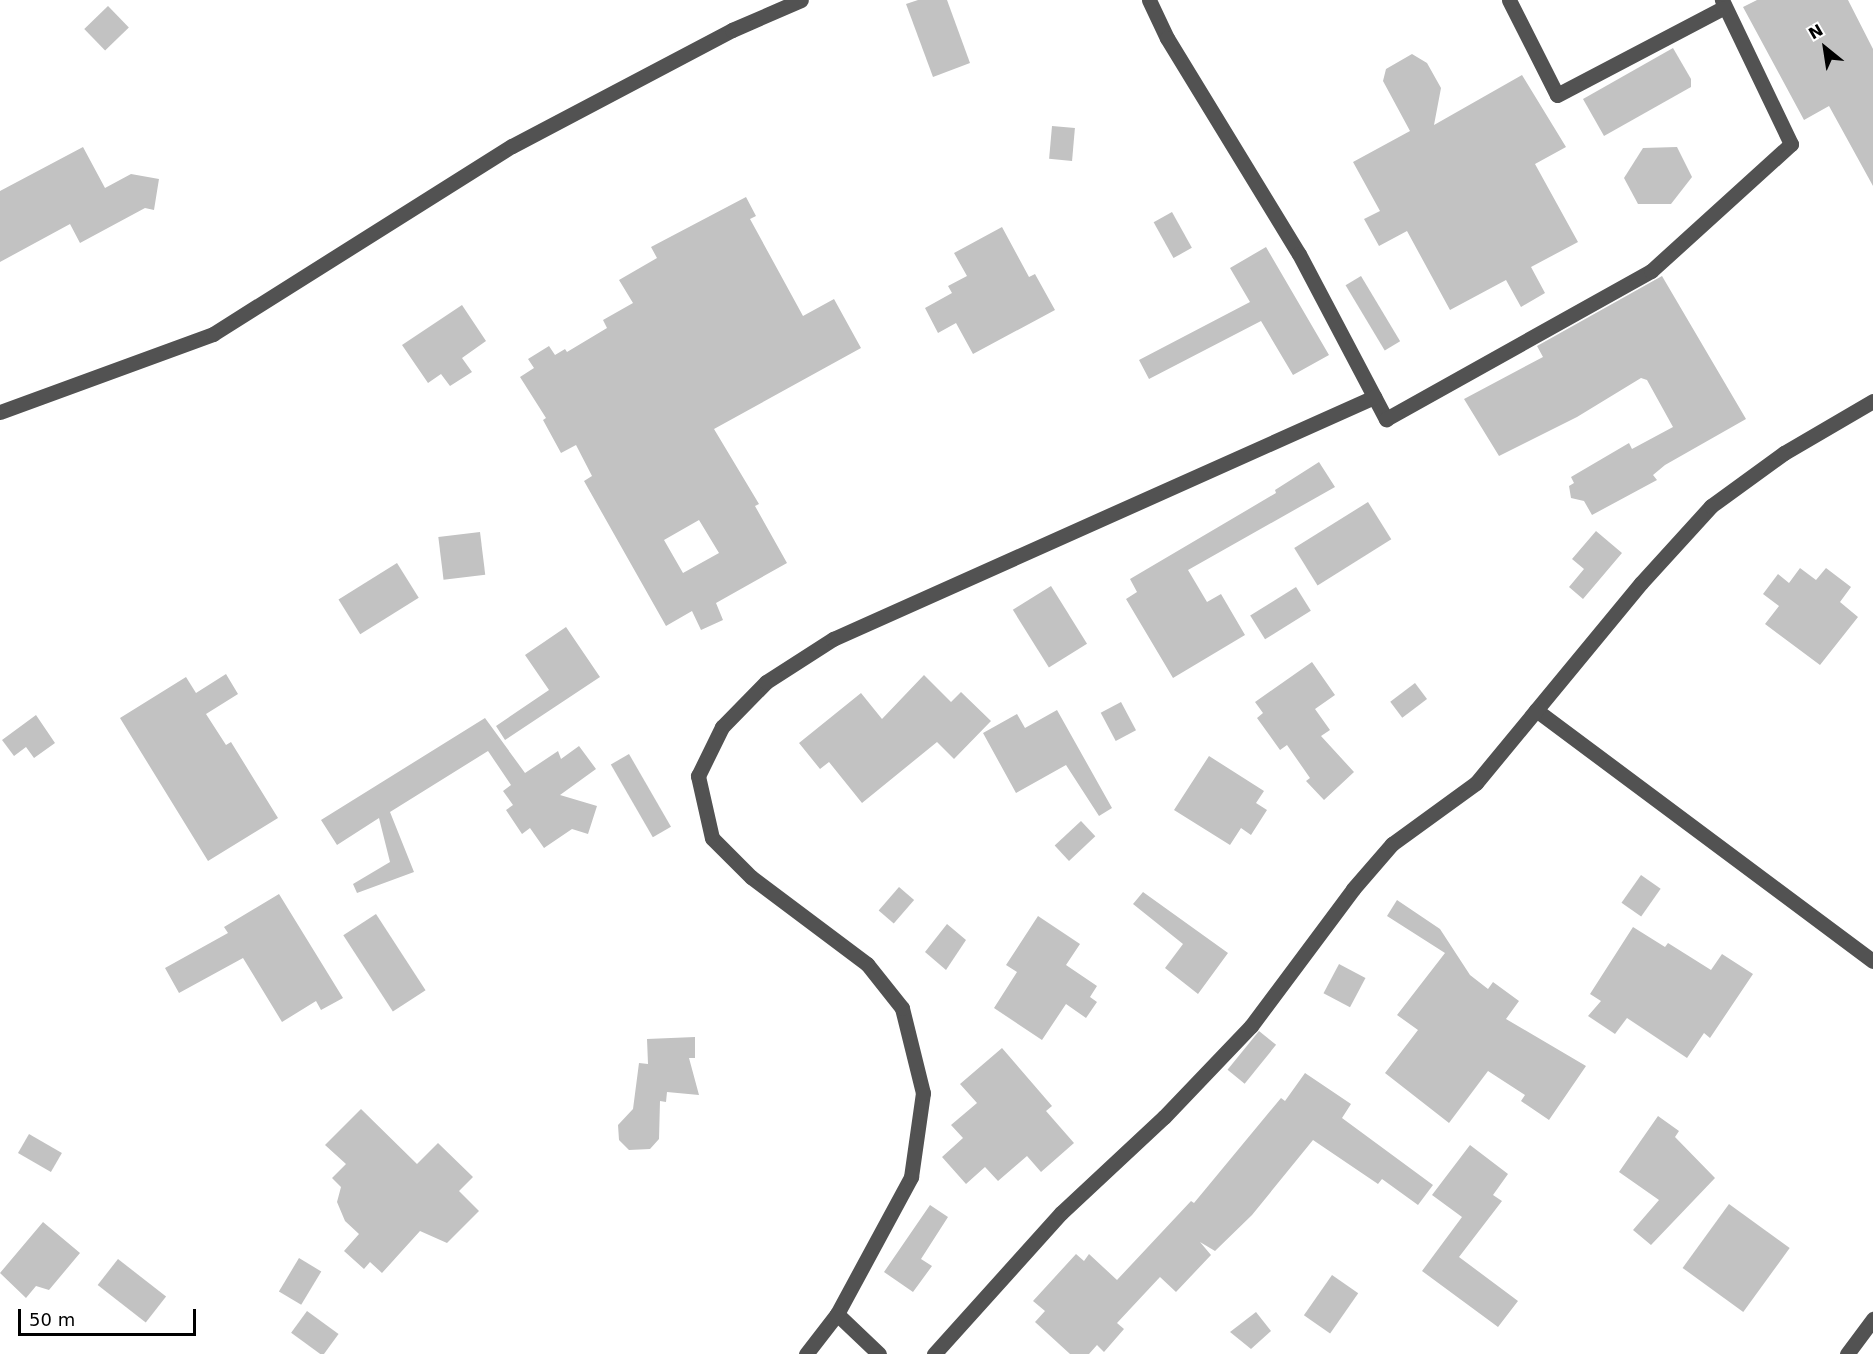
<!DOCTYPE html>
<style>
body{margin:0}
#map{position:relative;width:1873px;height:1354px;overflow:hidden;background:#fff;font-family:"DejaVu Sans",sans-serif}
div>[style]{position:absolute}
.building>*{inset:0;background:#c2c2c2;transform-origin:0 0}
.minor>*{height:15px;margin:-7.5px;padding:0 7.5px;transform-origin:7.5px;border-radius:7.5px;background:#525252}
span{translate:-50% -50%;white-space:nowrap;text-align:center;line-height:1.15;-webkit-text-stroke:6px #fff;paint-order:stroke}
.north{position:absolute;left:1795px;top:18px;width:60px;height:60px;-webkit-text-stroke:4px #fff;paint-order:stroke;rotate:330deg;font-size:16px;font-weight:700;line-height:24px;text-align:center;color:#000}
.north::after{content:'';display:block;margin:auto;width:21px;height:27px;background:#000;clip-path:polygon(50% 0,100% 100%,50% 72%,0 100%)}
.scale{position:absolute;left:18px;top:1309px;width:178px;height:27px;box-sizing:border-box;border:3px solid #000;border-top:0;padding-left:8px;font-size:18px;line-height:21px;white-space:nowrap;color:#000;-webkit-text-stroke:4px #fff;paint-order:stroke}
</style>
<div id="map">
<div class="building">
<i style="clip-path:polygon(918px 0,947px 0,970px 63px,933px 77px,906px 4px)"></i>
<i style="clip-path:polygon(1757px 0,1848px 0,1873px 49px,1873px 186px,1829px 106px,1804px 120px,1743px 7px)"></i>
<i style="left:108px;top:6px;width:30px;height:33px;rotate:46deg"></i>
<i style="clip-path:polygon(1673px 48px,1691px 79px,1691px 87px,1604px 136px,1583px 99px)"></i>
<i style="clip-path:polygon(1412px 54px,1427px 63px,1441px 88px,1434px 125px,1522px 75px,1566px 147px,1535px 164px,1578px 242px,1531px 267px,1545px 293px,1521px 307px,1506px 280px,1450px 310px,1407px 231px,1379px 246px,1364px 219px,1380px 211px,1353px 162px,1410px 131px,1383px 81px,1386px 69px)"></i>
<i style="left:1052px;top:126px;width:23px;height:33px;rotate:5deg"></i>
<i style="clip-path:polygon(83px 147px,105px 188px,131px 174px,159px 179px,154px 210px,145px 208px,80px 243px,70px 224px,0 262px,0 191px)"></i>
<i style="clip-path:polygon(1677px 147px,1692px 177px,1671px 204px,1638px 204px,1624px 178px,1643px 148px)"></i>
<i style="clip-path:polygon(evenodd,746px 197px,756px 216px,750px 219px,803px 316px,834px 299px,861px 348px,714px 429px,759px 504px,755px 506px,787px 563px,716px 603px,723px 620px,701px 630px,692px 611px,666px 626px,584px 481px,592px 476px,576px 445px,561px 453px,543px 420px,546px 418px,520px 377px,534px 368px,528px 359px,549px 346px,555px 355px,565px 349px,567px 352px,607px 328px,603px 320px,633px 303px,619px 280px,657px 258px,651px 247px,746px 197px,699px 520px,719px 553px,683px 573px,664px 540px,699px 520px)"></i>
<i style="left:1172px;top:212px;width:41px;height:21px;rotate:61deg"></i>
<i style="clip-path:polygon(1002px 227px,1029px 277px,1035px 274px,1055px 310px,973px 354px,956px 323px,938px 333px,925px 308px,952px 293px,948px 286px,967px 276px,954px 253px)"></i>
<i style="clip-path:polygon(1266px 247px,1329px 355px,1293px 375px,1261px 321px,1149px 379px,1139px 360px,1250px 302px,1230px 268px)"></i>
<i style="left:1361px;top:276px;width:76px;height:18px;rotate:59deg"></i>
<i style="clip-path:polygon(1662px 276px,1746px 419px,1665px 465px,1653px 475px,1657px 480px,1592px 515px,1584px 501px,1571px 498px,1569px 486px,1574px 483px,1571px 477px,1629px 443px,1632px 449px,1673px 427px,1647px 380px,1641px 378px,1577px 417px,1499px 456px,1464px 399px,1543px 357px,1537px 346px)"></i>
<i style="clip-path:polygon(462px 305px,486px 341px,462px 358px,472px 372px,450px 386px,441px 374px,428px 383px,402px 345px)"></i>
<i style="clip-path:polygon(1319px 462px,1335px 487px,1188px 570px,1207px 602px,1221px 594px,1245px 635px,1173px 678px,1126px 599px,1137px 592px,1130px 579px,1276px 493px,1275px 490px)"></i>
<i style="left:1368px;top:502px;width:44px;height:87px;rotate:58deg"></i>
<i style="clip-path:polygon(1596px 531px,1622px 553px,1583px 599px,1569px 587px,1584px 569px,1572px 559px)"></i>
<i style="left:480px;top:532px;width:43px;height:42px;rotate:83deg"></i>
<i style="left:397px;top:563px;width:41px;height:69px;rotate:58deg"></i>
<i style="clip-path:polygon(1800px 568px,1816px 580px,1826px 568px,1851px 587px,1840px 602px,1858px 617px,1820px 665px,1765px 624px,1779px 606px,1763px 594px,1778px 574px,1789px 583px)"></i>
<i style="left:1051px;top:586px;width:68px;height:45px;rotate:58deg"></i>
<i style="left:1296px;top:587px;width:28px;height:54px;rotate:58deg"></i>
<i style="clip-path:polygon(566px 627px,600px 677px,505px 740px,496px 726px,549px 690px,525px 655px)"></i>
<i style="clip-path:polygon(1312px 662px,1335px 695px,1315px 709px,1330px 730px,1321px 736px,1354px 772px,1324px 800px,1306px 781px,1310px 778px,1287px 745px,1280px 750px,1257px 718px,1263px 713px,1255px 702px)"></i>
<i style="clip-path:polygon(226px 674px,238px 694px,206px 714px,226px 745px,231px 742px,278px 818px,208px 861px,120px 718px,186px 677px,196px 693px)"></i>
<i style="clip-path:polygon(924px 675px,951px 702px,961px 692px,991px 721px,954px 759px,937px 742px,862px 803px,829px 762px,820px 769px,799px 743px,861px 693px,882px 719px)"></i>
<i style="left:1415px;top:683px;width:20px;height:31px;rotate:53deg"></i>
<i style="left:1121px;top:702px;width:32px;height:23px;rotate:62deg"></i>
<i style="clip-path:polygon(1057px 710px,1112px 808px,1099px 816px,1066px 765px,1016px 793px,983px 733px,1017px 714px,1025px 728px)"></i>
<i style="clip-path:polygon(36px 715px,55px 743px,34px 758px,26px 747px,14px 756px,2px 740px)"></i>
<i style="clip-path:polygon(485px 718px,525px 773px,558px 751px,561px 759px,579px 746px,596px 769px,560px 795px,597px 806px,588px 834px,572px 829px,544px 848px,530px 828px,522px 834px,506px 810px,513px 805px,503px 791px,511px 785px,488px 751px,390px 812px,414px 872px,357px 893px,353px 884px,390px 862px,379px 818px,337px 845px,321px 820px)"></i>
<i style="left:629px;top:754px;width:84px;height:21px;rotate:60deg"></i>
<i style="clip-path:polygon(1209px 756px,1264px 791px,1256px 803px,1267px 810px,1251px 835px,1241px 828px,1230px 845px,1174px 810px)"></i>
<i style="left:1081px;top:821px;width:21px;height:36px;rotate:47deg"></i>
<i style="left:1641px;top:875px;width:24px;height:34px;rotate:35deg"></i>
<i style="left:899px;top:887px;width:20px;height:31px;rotate:41deg"></i>
<i style="clip-path:polygon(1143px 892px,1228px 953px,1198px 994px,1165px 968px,1183px 944px,1133px 904px)"></i>
<i style="clip-path:polygon(279px 894px,343px 998px,321px 1010px,316px 1001px,282px 1022px,243px 958px,179px 993px,165px 968px,228px 933px,224px 927px)"></i>
<i style="clip-path:polygon(1397px 900px,1440px 929px,1470px 975px,1488px 989px,1493px 982px,1519px 1001px,1506px 1019px,1586px 1066px,1549px 1120px,1521px 1101px,1525px 1095px,1488px 1071px,1449px 1123px,1385px 1073px,1418px 1030px,1397px 1015px,1445px 953px,1387px 916px)"></i>
<i style="left:376px;top:914px;width:91px;height:39px;rotate:57deg"></i>
<i style="clip-path:polygon(1038px 916px,1080px 944px,1066px 965px,1097px 986px,1090px 997px,1097px 1002px,1086px 1018px,1066px 1004px,1042px 1040px,994px 1008px,1017px 972px,1006px 965px)"></i>
<i style="clip-path:polygon(947px 924px,966px 940px,946px 970px,925px 952px)"></i>
<i style="clip-path:polygon(1633px 927px,1665px 947px,1668px 943px,1711px 970px,1722px 954px,1753px 974px,1710px 1038px,1704px 1033px,1687px 1058px,1627px 1018px,1615px 1034px,1588px 1016px,1601px 1001px,1590px 994px)"></i>
<i style="left:1339px;top:964px;width:30px;height:33px;rotate:28deg"></i>
<i style="left:1259px;top:1031px;width:22px;height:50px;rotate:39deg"></i>
<i style="clip-path:polygon(695px 1037px,695px 1058px,689px 1058px,699px 1095px,667px 1092px,666px 1102px,660px 1101px,659px 1139px,650px 1149px,629px 1150px,619px 1140px,618px 1125px,633px 1109px,639px 1063px,648px 1064px,647px 1039px)"></i>
<i style="clip-path:polygon(1002px 1048px,1052px 1106px,1046px 1111px,1074px 1143px,1041px 1172px,1027px 1156px,998px 1181px,985px 1167px,966px 1184px,942px 1157px,963px 1138px,951px 1125px,977px 1103px,960px 1084px)"></i>
<i style="clip-path:polygon(1305px 1073px,1351px 1104px,1342px 1118px,1433px 1185px,1418px 1205px,1382px 1179px,1378px 1184px,1313px 1140px,1252px 1215px,1215px 1251px,1200px 1242px,1211px 1255px,1176px 1292px,1160px 1277px,1117px 1323px,1124px 1329px,1104px 1352px,1097px 1345px,1089px 1354px,1070px 1354px,1035px 1322px,1045px 1311px,1033px 1301px,1076px 1254px,1084px 1261px,1089px 1254px,1117px 1280px,1191px 1201px,1194px 1203px,1281px 1098px,1285px 1101px)"></i>
<i style="clip-path:polygon(361px 1109px,417px 1164px,438px 1143px,473px 1177px,459px 1191px,479px 1211px,447px 1243px,420px 1231px,382px 1273px,370px 1262px,364px 1269px,344px 1251px,359px 1234px,345px 1221px,337px 1202px,341px 1187px,332px 1178px,346px 1164px,325px 1145px)"></i>
<i style="clip-path:polygon(1658px 1116px,1679px 1131px,1675px 1137px,1715px 1178px,1651px 1245px,1633px 1230px,1659px 1200px,1619px 1172px)"></i>
<i style="left:29px;top:1134px;width:38px;height:22px;rotate:30deg"></i>
<i style="clip-path:polygon(1470px 1145px,1508px 1174px,1493px 1195px,1502px 1201px,1459px 1257px,1518px 1301px,1498px 1327px,1422px 1271px,1462px 1217px,1432px 1195px)"></i>
<i style="left:1729px;top:1204px;width:75px;height:79px;rotate:36deg"></i>
<i style="clip-path:polygon(930px 1205px,948px 1217px,921px 1259px,932px 1266px,913px 1292px,884px 1272px)"></i>
<i style="clip-path:polygon(43px 1222px,80px 1253px,49px 1290px,36px 1286px,26px 1298px,0 1273px)"></i>
<i style="left:299px;top:1258px;width:26px;height:39px;rotate:31deg"></i>
<i style="left:118px;top:1259px;width:61px;height:33px;rotate:38deg"></i>
<i style="left:1332px;top:1275px;width:32px;height:49px;rotate:35deg"></i>
<i style="left:307px;top:1311px;width:39px;height:27px;rotate:36deg"></i>
<i style="clip-path:polygon(1256px 1312px,1271px 1331px,1251px 1349px,1230px 1332px)"></i>
</div>
<div class="minor">
<i style="left:1149px;top:0;width:42px;rotate:64.7deg"></i>
<i style="left:1167px;top:38px;width:253px;rotate:58.6deg"></i>
<i style="left:1299px;top:254px;width:187px;rotate:62.2deg"></i>
<i style="left:1386px;top:419px;width:304px;rotate:-29.2deg"></i>
<i style="left:1651px;top:271px;width:189px;rotate:-42.2deg"></i>
<i style="left:1791px;top:144px;width:160px;rotate:-115.6deg"></i>
<i style="left:1509px;top:0;width:106px;rotate:63.2deg"></i>
<i style="left:1557px;top:95px;width:187px;rotate:-27.7deg"></i>
<i style="left:0;top:412px;width:227px;rotate:-20.1deg"></i>
<i style="left:213px;top:334px;width:353px;rotate:-32.2deg"></i>
<i style="left:512px;top:146px;width:249px;rotate:-27.8deg"></i>
<i style="left:732px;top:30px;width:75px;rotate:-23.5deg"></i>
<i style="left:1536px;top:710px;width:420px;rotate:36.7deg"></i>
<i style="left:837px;top:1314px;width:58px;rotate:43.6deg"></i>
<i style="left:806px;top:1354px;width:51px;rotate:-52.2deg"></i>
<i style="left:837px;top:1314px;width:156px;rotate:-61.6deg"></i>
<i style="left:911px;top:1177px;width:85px;rotate:-81.9deg"></i>
<i style="left:923px;top:1093px;width:88px;rotate:-103.9deg"></i>
<i style="left:902px;top:1008px;width:56px;rotate:-128.5deg"></i>
<i style="left:867px;top:964px;width:145px;rotate:-143.1deg"></i>
<i style="left:751px;top:877px;width:55px;rotate:-135deg"></i>
<i style="left:712px;top:838px;width:64px;rotate:-102.7deg"></i>
<i style="left:698px;top:776px;width:55px;rotate:-63.9deg"></i>
<i style="left:722px;top:727px;width:63px;rotate:-45.6deg"></i>
<i style="left:766px;top:682px;width:80px;rotate:-32.7deg"></i>
<i style="left:833px;top:639px;width:593px;rotate:-24.1deg"></i>
<i style="left:934px;top:1354px;width:190px;rotate:-48deg"></i>
<i style="left:1061px;top:1213px;width:141px;rotate:-43deg"></i>
<i style="left:1164px;top:1117px;width:126px;rotate:-46.3deg"></i>
<i style="left:1251px;top:1026px;width:171px;rotate:-53.3deg"></i>
<i style="left:1353px;top:889px;width:60px;rotate:-49.1deg"></i>
<i style="left:1392px;top:844px;width:104px;rotate:-36deg"></i>
<i style="left:1476px;top:783px;width:259px;rotate:-50.5deg"></i>
<i style="left:1641px;top:583px;width:104px;rotate:-47.7deg"></i>
<i style="left:1711px;top:506px;width:90px;rotate:-36deg"></i>
<i style="left:1784px;top:453px;width:103px;rotate:-30.3deg"></i>
<i style="left:1847px;top:1354px;width:44px;rotate:-53.4deg"></i>
</div>
<div class="north">N</div>
<div class="scale">50 m</div>
</div>
